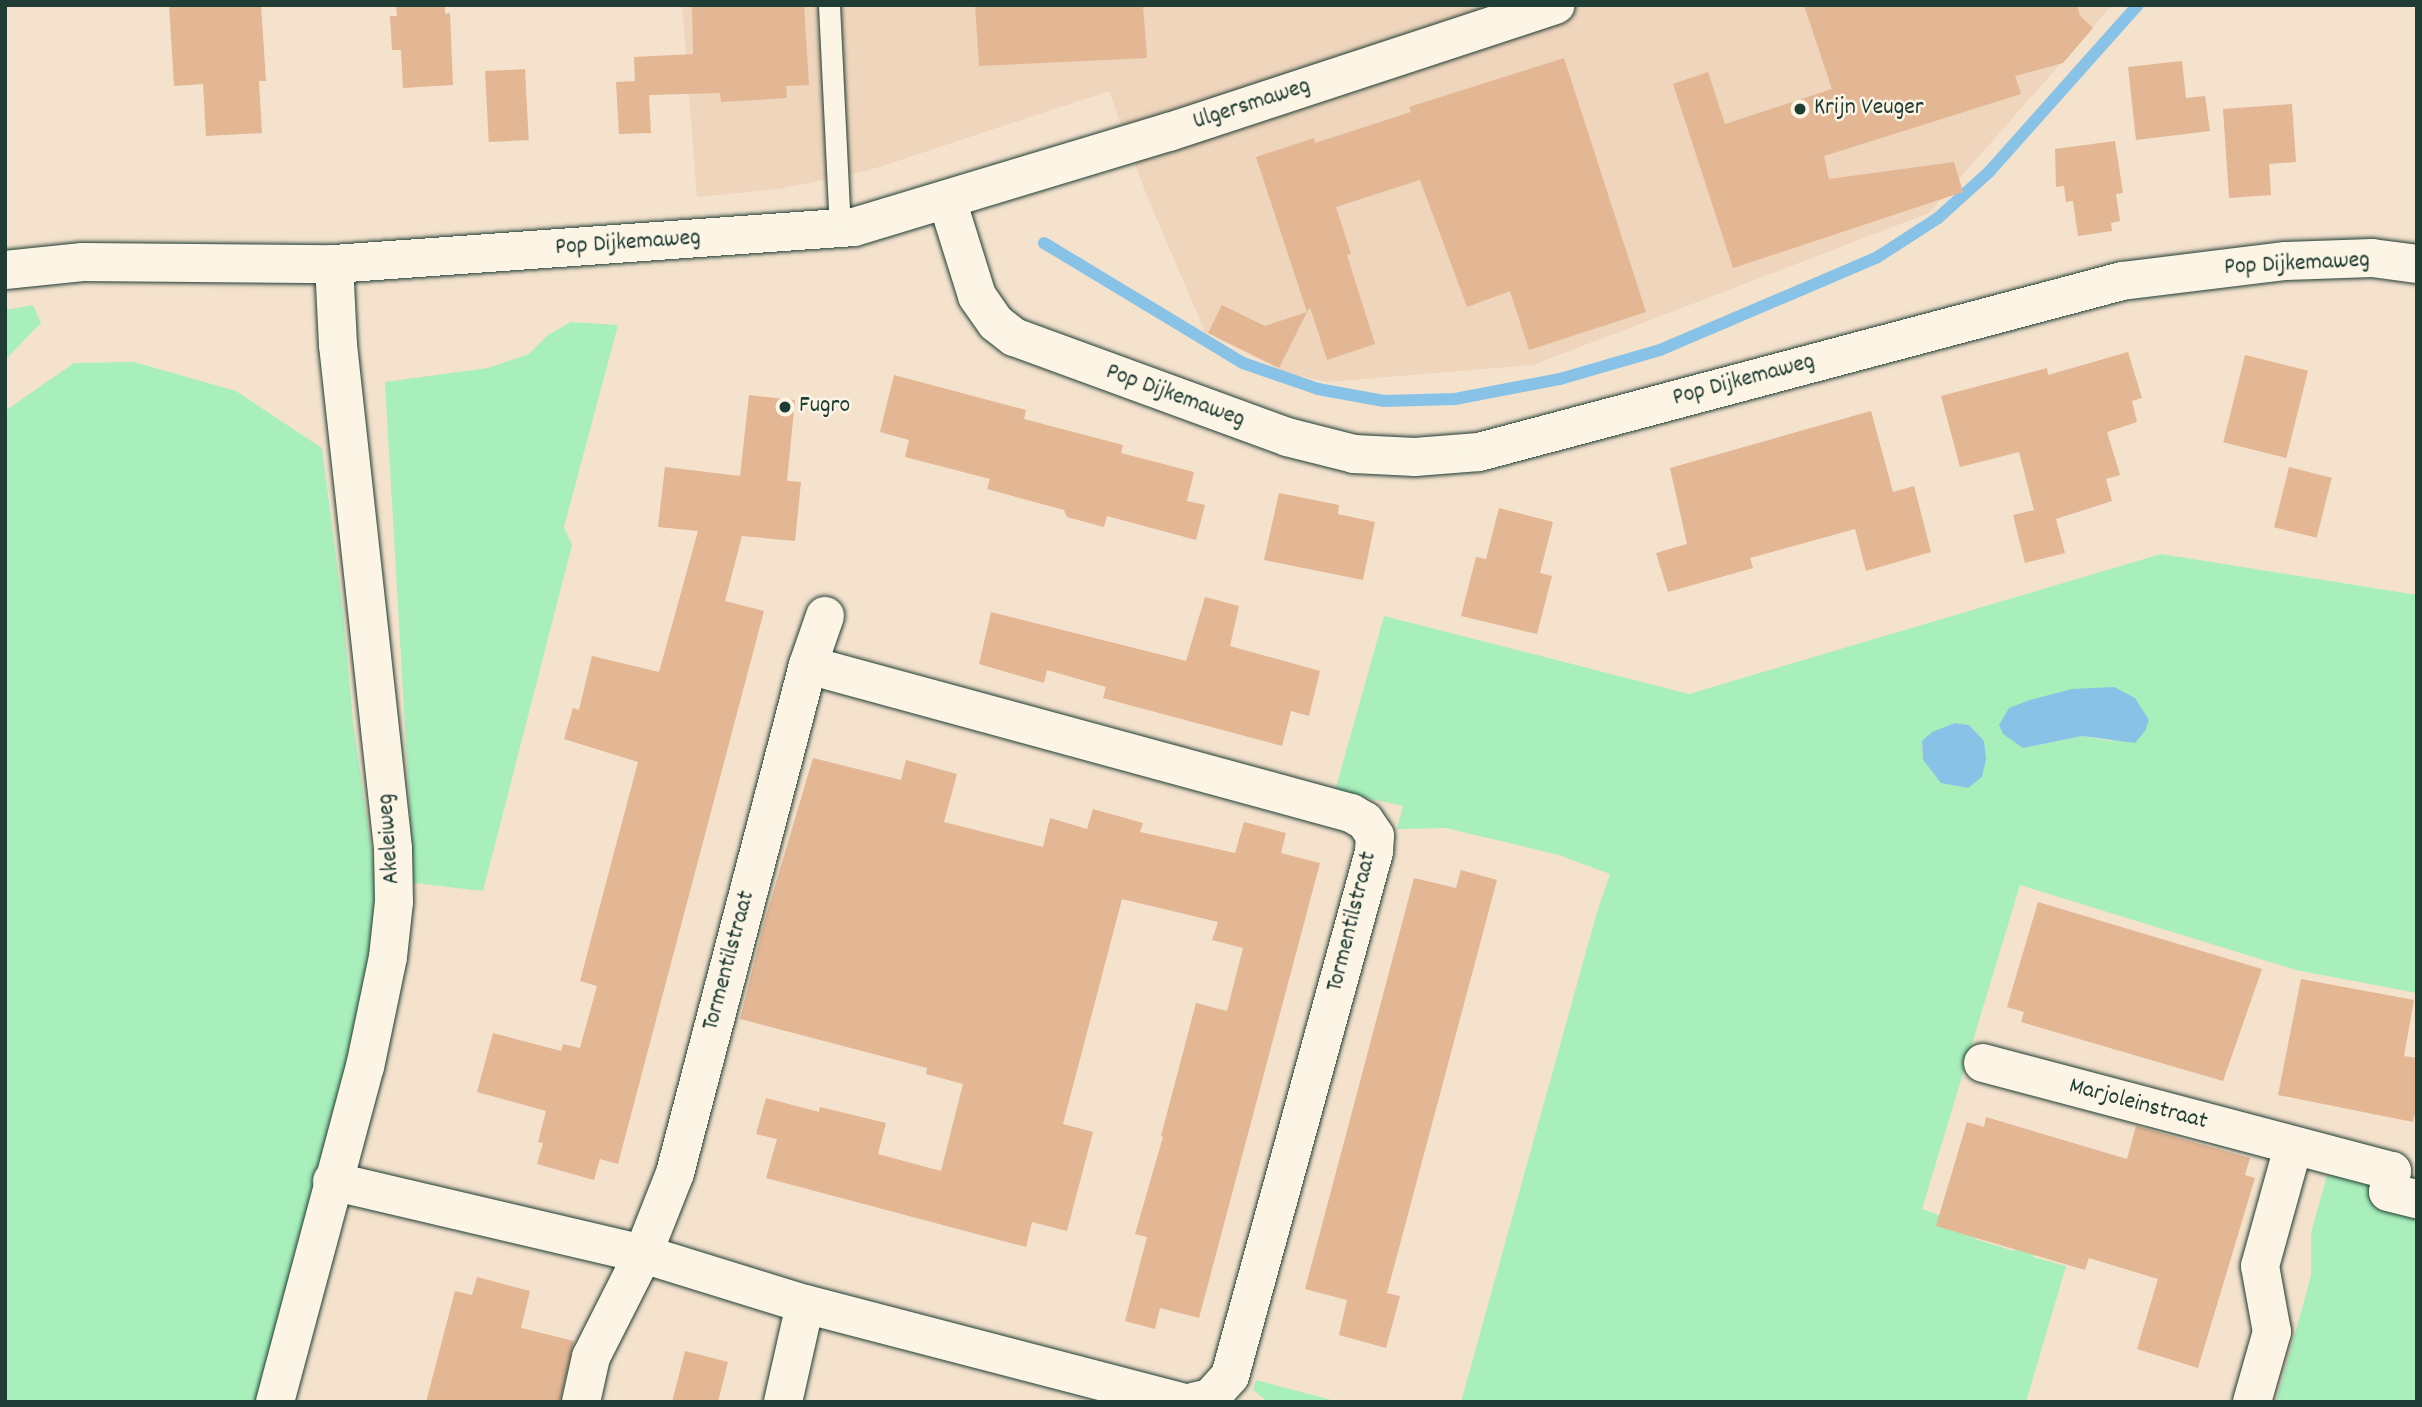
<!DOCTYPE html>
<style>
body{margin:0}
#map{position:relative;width:2422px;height:1407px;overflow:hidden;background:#f4e2cd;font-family:Dekko,sans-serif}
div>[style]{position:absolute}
.built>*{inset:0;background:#efd5bc}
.green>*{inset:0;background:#a8efbc}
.water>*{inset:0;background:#88c3e7}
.stream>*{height:12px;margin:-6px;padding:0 6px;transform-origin:6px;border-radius:6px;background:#88c3e7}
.building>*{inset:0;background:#e3b694;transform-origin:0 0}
.roads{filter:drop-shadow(0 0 2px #1f3d34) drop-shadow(0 0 2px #1f3d34)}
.lane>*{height:21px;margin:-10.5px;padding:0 10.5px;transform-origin:10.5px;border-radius:10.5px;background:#fcf5e5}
.street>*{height:38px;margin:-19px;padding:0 19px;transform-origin:19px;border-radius:19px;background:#fcf5e5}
.secondary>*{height:38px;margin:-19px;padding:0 19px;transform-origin:19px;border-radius:19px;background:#fcf5e5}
.dots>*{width:19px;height:19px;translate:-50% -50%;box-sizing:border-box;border:4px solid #fcf5e5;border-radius:50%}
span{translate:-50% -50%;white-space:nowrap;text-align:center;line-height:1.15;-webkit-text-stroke:5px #fcf5e5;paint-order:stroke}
.street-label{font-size:24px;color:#1f3d34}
.poi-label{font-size:24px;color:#1f3d34}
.left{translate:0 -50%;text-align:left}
.frame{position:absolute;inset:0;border:7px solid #1f3d34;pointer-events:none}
</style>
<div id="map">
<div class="built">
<i style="clip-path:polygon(682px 5px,2112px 5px,1929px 213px,1533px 365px,1328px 382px,1286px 373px,1205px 332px,1145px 191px,1109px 91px,867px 171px,779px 189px,697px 197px)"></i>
</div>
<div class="green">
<i style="clip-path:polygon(33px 305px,41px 323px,5px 360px,5px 310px)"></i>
<i style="clip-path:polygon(571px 322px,618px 325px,564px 527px,572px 545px,483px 891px,414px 883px,385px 382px,488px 368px,529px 354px,548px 335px)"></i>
<i style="clip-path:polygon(134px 362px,236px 391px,322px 448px,343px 611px,353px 722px,376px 881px,372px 966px,352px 1066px,334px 1106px,263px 1402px,5px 1402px,5px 411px,74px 363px)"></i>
<i style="clip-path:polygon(evenodd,2161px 554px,2417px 595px,2417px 993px,2296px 970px,2020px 885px,1922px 1209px,1978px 1229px,1975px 1239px,2014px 1251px,2018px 1243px,2035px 1248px,2033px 1257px,2066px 1266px,2026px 1402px,1461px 1402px,1597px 912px,1610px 874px,1559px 855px,1446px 828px,1397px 829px,1403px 806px,1335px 791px,1384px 616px,1689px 694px,2161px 554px,2009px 708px,2117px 742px,2082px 736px,2023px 748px,2009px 708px,2161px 554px,1955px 723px,1969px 725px,1984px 741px,1968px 788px,1941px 783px,1923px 760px,1922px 741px,1955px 723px)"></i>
<i style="clip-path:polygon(2327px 1175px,2376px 1180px,2417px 1198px,2417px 1402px,2276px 1402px,2311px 1276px,2311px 1233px)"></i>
<i style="clip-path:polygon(1256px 1380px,1339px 1402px,1268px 1402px,1253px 1390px)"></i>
</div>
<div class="water">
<i style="clip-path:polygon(2114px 687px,2135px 698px,2149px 720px,2145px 731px,2135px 743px,2082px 736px,2023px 748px,2003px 734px,1999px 725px,2009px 708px,2030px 700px,2072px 689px)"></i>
<i style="clip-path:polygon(1955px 723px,1969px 725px,1984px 741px,1986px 759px,1982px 777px,1968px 788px,1941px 783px,1923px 760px,1922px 741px,1932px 732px)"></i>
</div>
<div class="stream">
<i style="left:1044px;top:243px;width:232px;rotate:31.1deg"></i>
<i style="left:1243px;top:363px;width:79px;rotate:19.1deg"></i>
<i style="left:1318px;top:389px;width:67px;rotate:10.3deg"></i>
<i style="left:1384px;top:401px;width:71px;rotate:-1.6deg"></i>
<i style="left:1455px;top:399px;width:107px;rotate:-10.8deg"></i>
<i style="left:1560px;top:379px;width:104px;rotate:-16.2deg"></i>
<i style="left:1660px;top:350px;width:235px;rotate:-23.1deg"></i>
<i style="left:1876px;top:258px;width:74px;rotate:-32.8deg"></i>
<i style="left:1938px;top:218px;width:69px;rotate:-42deg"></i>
<i style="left:1989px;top:172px;width:224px;rotate:-48.3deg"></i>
</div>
<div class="building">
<i style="clip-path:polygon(169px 5px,261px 5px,266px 81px,259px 81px,262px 133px,206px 136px,203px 84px,174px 86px)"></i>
<i style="clip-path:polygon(396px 5px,445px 5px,445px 14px,450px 13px,453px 85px,403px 88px,401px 50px,392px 50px,390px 16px,397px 16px)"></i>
<i style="clip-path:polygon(692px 5px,804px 5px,809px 85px,786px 86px,787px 98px,721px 102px,720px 93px,649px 95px,651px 133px,619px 134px,616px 82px,635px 81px,634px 57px,693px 54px)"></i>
<i style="clip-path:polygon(975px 5px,1143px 5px,1147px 58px,979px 66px)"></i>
<i style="clip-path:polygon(1804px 5px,2077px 5px,2080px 16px,2093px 28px,2063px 63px,2015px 76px,2021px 94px,1824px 156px,1829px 179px,1954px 162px,1963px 192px,1733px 268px,1673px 84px,1708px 72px,1725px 124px,1832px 89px)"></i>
<i style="clip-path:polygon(1564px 58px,1646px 312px,1529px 350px,1510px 291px,1467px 307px,1420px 180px,1336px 207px,1351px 254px,1347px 255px,1375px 344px,1327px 360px,1310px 307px,1307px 312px,1256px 157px,1314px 138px,1315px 143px,1411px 112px,1409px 107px)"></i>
<i style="clip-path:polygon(2182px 61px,2186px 98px,2205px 96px,2210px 131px,2136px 140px,2128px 67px)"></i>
<i style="left:525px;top:69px;width:71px;height:40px;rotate:87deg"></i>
<i style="clip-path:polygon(2292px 104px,2296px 162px,2269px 164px,2271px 195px,2229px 198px,2223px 109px)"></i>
<i style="clip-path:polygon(2115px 141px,2123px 193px,2116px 194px,2120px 221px,2111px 223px,2112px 231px,2078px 236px,2073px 201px,2066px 202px,2064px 186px,2056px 187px,2055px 149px)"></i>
<i style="clip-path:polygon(1222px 305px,1265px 326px,1307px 312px,1279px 368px,1208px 333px)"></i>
<i style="clip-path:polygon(2128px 352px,2142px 398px,2132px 401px,2137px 422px,2107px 432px,2120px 475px,2106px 479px,2112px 501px,2056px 519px,2065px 553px,2025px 563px,2013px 515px,2034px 510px,2019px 452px,1960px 467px,1941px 396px,2047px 368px,2048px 375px)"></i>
<i style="left:2245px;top:355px;width:65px;height:90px;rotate:14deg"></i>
<i style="clip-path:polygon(894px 375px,1026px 410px,1024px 419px,1123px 445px,1121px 453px,1194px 472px,1187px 501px,1205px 505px,1196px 540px,1107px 516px,1104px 527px,1067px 517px,1064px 510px,987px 489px,990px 479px,905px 457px,909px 440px,880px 432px)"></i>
<i style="clip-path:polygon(749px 395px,795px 400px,787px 481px,801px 482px,795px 541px,742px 536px,725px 601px,764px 611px,618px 1164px,600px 1159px,594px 1180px,537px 1164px,543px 1143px,538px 1142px,546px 1111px,477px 1092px,493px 1033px,561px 1051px,563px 1044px,580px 1048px,597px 986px,580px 981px,638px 762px,564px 739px,573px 708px,579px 710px,592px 656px,659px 672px,698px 531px,658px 527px,665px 467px,740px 476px)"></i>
<i style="clip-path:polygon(1871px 411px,1893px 492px,1914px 486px,1931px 552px,1866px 571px,1855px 529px,1750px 558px,1753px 568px,1668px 592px,1656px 553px,1687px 544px,1670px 468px)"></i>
<i style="left:2289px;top:467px;width:44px;height:62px;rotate:14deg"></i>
<i style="clip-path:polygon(1279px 493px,1339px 505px,1338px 514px,1375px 522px,1363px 580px,1264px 560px)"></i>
<i style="clip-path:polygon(1499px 508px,1553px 522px,1540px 573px,1552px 576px,1537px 634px,1461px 616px,1476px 557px,1486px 559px)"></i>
<i style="clip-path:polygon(1205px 597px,1239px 606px,1230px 646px,1320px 671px,1309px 716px,1291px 711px,1282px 746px,1103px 698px,1106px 687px,1047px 670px,1044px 683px,979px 664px,991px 612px,1186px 661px)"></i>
<i style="clip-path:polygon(813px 758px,901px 780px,906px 760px,957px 774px,944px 822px,1043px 847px,1050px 818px,1087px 829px,1093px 809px,1143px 823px,1140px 832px,1235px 853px,1244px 822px,1286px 833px,1281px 853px,1320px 863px,1199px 1318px,1160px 1308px,1155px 1329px,1125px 1321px,1147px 1237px,1135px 1234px,1163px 1137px,1161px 1136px,1196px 1003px,1227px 1011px,1243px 948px,1212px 940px,1218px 922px,1122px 899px,1063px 1124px,1093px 1132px,1067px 1231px,1032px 1222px,1026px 1247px,766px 1178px,777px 1139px,756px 1134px,766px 1098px,819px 1112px,820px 1107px,886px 1123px,878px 1154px,941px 1171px,963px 1084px,926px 1074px,927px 1068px,740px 1019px,764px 923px)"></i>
<i style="clip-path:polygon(1461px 870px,1497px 880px,1387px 1293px,1400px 1296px,1386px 1348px,1339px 1335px,1347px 1300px,1305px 1289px,1414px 878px,1456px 888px)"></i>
<i style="clip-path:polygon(2038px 902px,2262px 969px,2223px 1081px,2021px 1022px,2024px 1012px,2007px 1007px)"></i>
<i style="clip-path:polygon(2301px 979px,2414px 1000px,2404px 1056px,2417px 1058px,2417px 1105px,2413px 1122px,2278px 1095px)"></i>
<i style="clip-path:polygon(1986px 1117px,2127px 1159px,2136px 1126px,2250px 1158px,2245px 1175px,2255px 1178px,2198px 1368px,2137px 1349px,2158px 1279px,2089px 1258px,2085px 1270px,1936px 1226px,1967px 1122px,1984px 1127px)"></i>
<i style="clip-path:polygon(477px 1277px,530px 1291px,521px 1328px,574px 1341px,560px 1402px,426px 1402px,455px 1291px,472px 1295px)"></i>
<i style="clip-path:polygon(685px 1351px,728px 1362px,718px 1402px,672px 1402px)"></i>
</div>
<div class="roads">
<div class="lane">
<i style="left:829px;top:5px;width:223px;rotate:87.2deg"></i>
</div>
<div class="street">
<i style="left:947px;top:200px;width:101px;rotate:72.6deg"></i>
<i style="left:977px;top:296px;width:33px;rotate:55deg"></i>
<i style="left:996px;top:323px;width:23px;rotate:38deg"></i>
<i style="left:1014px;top:337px;width:291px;rotate:20.1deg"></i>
<i style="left:1287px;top:437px;width:69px;rotate:14.2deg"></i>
<i style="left:1354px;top:454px;width:61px;rotate:2.8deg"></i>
<i style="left:1415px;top:457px;width:64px;rotate:-4.5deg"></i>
<i style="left:1479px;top:452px;width:665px;rotate:-14.89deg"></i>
<i style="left:2122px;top:281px;width:165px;rotate:-7deg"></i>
<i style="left:2286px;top:261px;width:86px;rotate:-2deg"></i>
<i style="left:2372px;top:258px;width:45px;rotate:7.6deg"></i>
<i style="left:808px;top:665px;width:563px;rotate:15.25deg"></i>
<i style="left:1351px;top:813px;width:16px;rotate:30deg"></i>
<i style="left:1365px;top:821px;width:18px;rotate:56deg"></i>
<i style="left:1375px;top:836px;width:16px;rotate:94deg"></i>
<i style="left:1374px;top:852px;width:543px;rotate:105.37deg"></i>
<i style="left:1230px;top:1376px;width:30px;rotate:132deg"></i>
<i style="left:1210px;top:1398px;width:17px;rotate:167deg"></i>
<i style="left:1983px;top:1063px;width:423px;rotate:14.8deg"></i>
<i style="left:2392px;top:1171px;width:21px;rotate:101deg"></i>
<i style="left:2388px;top:1192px;width:30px;rotate:14deg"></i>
<i style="left:332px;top:1181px;width:319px;rotate:13.2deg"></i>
<i style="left:643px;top:1254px;width:170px;rotate:17.2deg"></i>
<i style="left:805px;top:1304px;width:390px;rotate:14.6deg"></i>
<i style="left:581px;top:1402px;width:46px;rotate:-77.5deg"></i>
<i style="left:591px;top:1357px;width:115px;rotate:-63.2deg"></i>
<i style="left:643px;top:1254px;width:87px;rotate:-68.4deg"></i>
<i style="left:675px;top:1173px;width:525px;rotate:-75.33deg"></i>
<i style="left:808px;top:665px;width:52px;rotate:-70.9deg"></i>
<i style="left:783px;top:1402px;width:100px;rotate:-77.3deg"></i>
<i style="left:2252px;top:1402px;width:73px;rotate:-74.1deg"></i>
<i style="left:2272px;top:1332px;width:67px;rotate:-100.3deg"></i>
<i style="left:2260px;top:1266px;width:123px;rotate:-74.5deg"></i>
</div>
<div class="secondary">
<i style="left:5px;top:270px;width:78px;rotate:-5.9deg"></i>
<i style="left:83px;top:262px;width:251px;rotate:0.5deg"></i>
<i style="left:334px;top:264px;width:521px;rotate:-4.07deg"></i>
<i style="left:854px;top:227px;width:329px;rotate:-16.8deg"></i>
<i style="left:1169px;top:132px;width:407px;rotate:-18.2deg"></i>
<i style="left:275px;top:1402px;width:347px;rotate:-75deg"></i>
<i style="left:365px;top:1067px;width:112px;rotate:-78.2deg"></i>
<i style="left:388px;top:957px;width:55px;rotate:-83.8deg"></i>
<i style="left:394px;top:902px;width:54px;rotate:-91.1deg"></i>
<i style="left:393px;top:848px;width:506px;rotate:-96.24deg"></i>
<i style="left:338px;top:345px;width:81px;rotate:-92.8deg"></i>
</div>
</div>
<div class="dots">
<i style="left:1800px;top:109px;background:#1f3d34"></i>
<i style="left:785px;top:407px;background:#1f3d34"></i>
</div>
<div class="street-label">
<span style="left:1252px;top:105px;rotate:-18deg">Ulgersmaweg</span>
<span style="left:628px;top:244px;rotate:-4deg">Pop Dijkemaweg</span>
<span style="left:2297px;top:265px;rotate:-3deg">Pop Dijkemaweg</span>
<span style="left:1744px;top:381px;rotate:-15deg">Pop Dijkemaweg</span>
<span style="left:1175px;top:397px;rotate:20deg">Pop Dijkemaweg</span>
<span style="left:390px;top:839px;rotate:-94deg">Akeleiweg</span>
<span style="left:1353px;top:922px;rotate:-76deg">Tormentilstraat</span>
<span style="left:730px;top:961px;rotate:-75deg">Tormentilstraat</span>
<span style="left:2138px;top:1105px;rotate:15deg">Marjoleinstraat</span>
</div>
<div class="poi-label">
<span class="left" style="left:1814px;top:109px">Krijn Veuger</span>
<span class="left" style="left:799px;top:407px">Fugro</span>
</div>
<div class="frame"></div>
</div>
